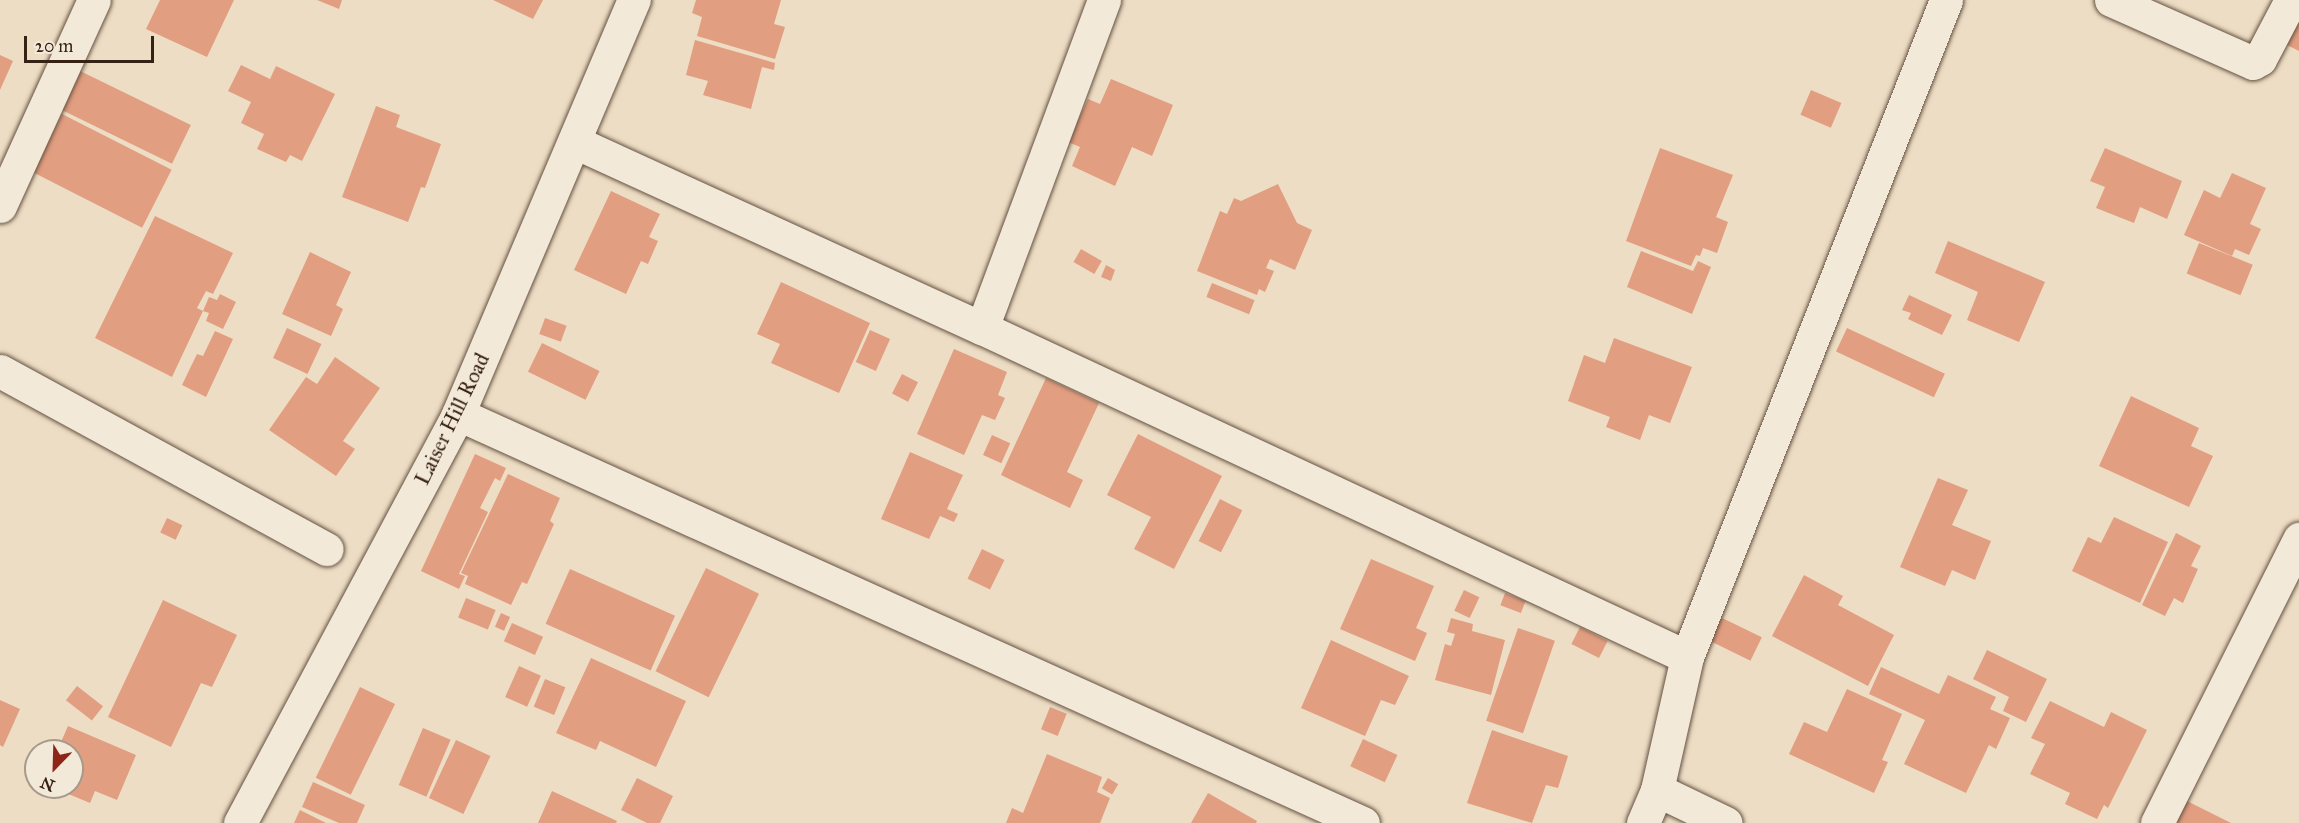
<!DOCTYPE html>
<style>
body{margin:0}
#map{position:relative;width:2299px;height:823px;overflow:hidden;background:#edddc4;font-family:"IM FELL Great Primer",serif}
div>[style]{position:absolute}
.building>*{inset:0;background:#e29e80;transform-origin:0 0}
.roads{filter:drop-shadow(0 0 2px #645141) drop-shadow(0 0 2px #645141)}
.minor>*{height:33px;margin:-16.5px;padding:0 16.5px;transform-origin:16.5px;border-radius:16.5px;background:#f3e9d9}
span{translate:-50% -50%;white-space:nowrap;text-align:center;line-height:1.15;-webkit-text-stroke:4.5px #f3e9d9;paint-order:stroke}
.street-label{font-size:21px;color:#362215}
.north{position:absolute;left:24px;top:739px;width:60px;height:60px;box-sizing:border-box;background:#f3e9d9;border:2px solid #a7998b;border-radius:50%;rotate:203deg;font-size:16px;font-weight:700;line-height:24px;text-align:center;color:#362215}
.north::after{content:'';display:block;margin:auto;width:21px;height:27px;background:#8f2418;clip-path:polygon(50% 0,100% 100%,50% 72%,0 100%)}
.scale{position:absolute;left:24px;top:36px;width:130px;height:27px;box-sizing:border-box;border:3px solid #362215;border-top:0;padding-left:8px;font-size:18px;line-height:21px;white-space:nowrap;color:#362215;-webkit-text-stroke:4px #f3e9d9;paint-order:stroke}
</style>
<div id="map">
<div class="building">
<i style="clip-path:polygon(160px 0,234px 0,207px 57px,146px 29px)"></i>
<i style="clip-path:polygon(317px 0,342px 0,339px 9px)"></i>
<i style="clip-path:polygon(493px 0,543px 0,533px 19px)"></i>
<i style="clip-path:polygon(696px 0,781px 0,774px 24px,785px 27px,775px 59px,697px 36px,702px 17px,692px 13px)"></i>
<i style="clip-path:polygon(2299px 21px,2299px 51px,2287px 45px)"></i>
<i style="clip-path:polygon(695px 40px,775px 63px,774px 70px,762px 67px,751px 109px,703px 95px,708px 81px,686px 75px)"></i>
<i style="clip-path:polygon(0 55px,13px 61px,0 90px)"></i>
<i style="clip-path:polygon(241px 65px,270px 79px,276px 66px,335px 94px,302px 161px,290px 155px,286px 162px,257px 149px,264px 134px,241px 123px,251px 102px,228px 91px)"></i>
<i style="left:74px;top:68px;width:130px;height:43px;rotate:26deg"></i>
<i style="clip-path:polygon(1111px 79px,1173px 105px,1152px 156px,1132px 147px,1115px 186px,1072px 166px,1080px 147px,1068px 142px,1088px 99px,1100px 104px)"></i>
<i style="left:1811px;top:90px;width:33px;height:27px;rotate:23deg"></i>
<i style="clip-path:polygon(376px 106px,400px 115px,396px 127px,441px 144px,425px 188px,421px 187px,408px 222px,342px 197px)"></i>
<i style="left:62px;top:114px;width:123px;height:65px;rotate:27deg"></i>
<i style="clip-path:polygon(1660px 148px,1733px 175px,1716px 217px,1728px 222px,1717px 253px,1703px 248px,1700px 256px,1696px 255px,1691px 266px,1626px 241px)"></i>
<i style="clip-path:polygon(2105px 148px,2182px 181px,2167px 219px,2140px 207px,2134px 223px,2096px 208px,2105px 187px,2090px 181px)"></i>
<i style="clip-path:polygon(2232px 173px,2266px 188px,2250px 224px,2261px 229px,2249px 255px,2235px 249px,2232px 256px,2184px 235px,2204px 190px,2220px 198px)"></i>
<i style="clip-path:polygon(1278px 184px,1297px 223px,1312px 230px,1295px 270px,1270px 259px,1266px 268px,1274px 271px,1265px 292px,1259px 289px,1257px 295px,1197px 271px,1220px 211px,1227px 214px,1234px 198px,1241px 201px)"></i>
<i style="clip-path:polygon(611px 191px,660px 214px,649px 237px,658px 241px,648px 264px,641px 261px,626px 294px,574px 270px)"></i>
<i style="clip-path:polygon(155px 216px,233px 253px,213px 294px,206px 291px,197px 308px,203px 311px,209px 297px,217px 300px,220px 294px,236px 302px,223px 329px,206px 321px,209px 313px,203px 311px,172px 377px,95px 338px)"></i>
<i style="clip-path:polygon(1948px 241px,2045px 282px,2019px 342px,1967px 320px,1978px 292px,1935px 273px)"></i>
<i style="left:2199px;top:243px;width:58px;height:33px;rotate:22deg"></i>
<i style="left:1081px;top:249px;width:24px;height:15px;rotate:30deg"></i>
<i style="clip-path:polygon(1641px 251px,1693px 271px,1698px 261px,1711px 267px,1692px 314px,1627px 287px)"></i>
<i style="clip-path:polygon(310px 252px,351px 272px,336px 305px,343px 309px,331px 336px,282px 314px)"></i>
<i style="clip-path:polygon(1106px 265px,1115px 270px,1111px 281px,1101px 277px)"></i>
<i style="clip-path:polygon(781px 282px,870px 323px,839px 393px,771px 363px,780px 344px,757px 334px)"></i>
<i style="left:1212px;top:283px;width:46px;height:15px;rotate:22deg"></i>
<i style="clip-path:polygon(1909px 295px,1952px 315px,1942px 335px,1908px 319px,1911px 313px,1902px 310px)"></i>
<i style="left:545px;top:318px;width:23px;height:17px;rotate:20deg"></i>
<i style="left:287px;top:328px;width:38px;height:33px;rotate:25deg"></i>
<i style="left:1847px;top:328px;width:108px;height:26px;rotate:25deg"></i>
<i style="left:870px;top:330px;width:22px;height:35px;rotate:24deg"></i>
<i style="clip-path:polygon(215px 331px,233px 339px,206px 397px,182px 385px,197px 354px,203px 356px)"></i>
<i style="clip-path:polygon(1614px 338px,1692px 367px,1670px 423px,1649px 415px,1640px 440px,1606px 427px,1610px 417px,1568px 401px,1584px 355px,1605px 363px)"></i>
<i style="left:542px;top:343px;width:64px;height:32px;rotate:26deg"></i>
<i style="clip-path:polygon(954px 349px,1007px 372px,998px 395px,1005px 398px,995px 420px,982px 415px,964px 455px,917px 434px)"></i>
<i style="clip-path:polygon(335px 357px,380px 388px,343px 441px,355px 449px,336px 476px,269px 430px,306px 377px,317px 384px)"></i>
<i style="left:902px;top:374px;width:18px;height:22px;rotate:27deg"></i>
<i style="clip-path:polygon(1046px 378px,1099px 403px,1067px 472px,1083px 480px,1070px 508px,1001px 475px)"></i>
<i style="clip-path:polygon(2131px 396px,2199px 428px,2191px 446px,2213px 456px,2189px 507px,2099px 466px)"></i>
<i style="clip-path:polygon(1138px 434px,1222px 476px,1174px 569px,1134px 549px,1151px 517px,1107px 495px)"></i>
<i style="left:992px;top:435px;width:20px;height:22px;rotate:24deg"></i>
<i style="clip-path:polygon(910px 452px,963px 475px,947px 509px,958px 514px,954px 522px,940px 516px,929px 539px,881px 519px)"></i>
<i style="clip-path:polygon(475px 454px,506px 468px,500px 481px,495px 478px,480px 508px,488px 512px,459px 574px,465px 576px,459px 589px,421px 571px)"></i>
<i style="clip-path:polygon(508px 474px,560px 498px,550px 521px,554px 524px,527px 584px,522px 582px,511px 605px,465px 584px,468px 576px,461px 573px)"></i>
<i style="clip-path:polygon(1938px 478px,1968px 490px,1952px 525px,1991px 541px,1975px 580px,1952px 570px,1945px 586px,1900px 567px)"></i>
<i style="left:1220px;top:499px;width:25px;height:47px;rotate:27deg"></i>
<i style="clip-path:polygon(2114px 517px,2168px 542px,2140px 603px,2072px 571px,2088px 537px,2101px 543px)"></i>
<i style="left:167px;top:518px;width:17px;height:16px;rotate:25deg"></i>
<i style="clip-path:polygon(2176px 533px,2201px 546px,2191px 566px,2198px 569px,2183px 603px,2174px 598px,2165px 616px,2142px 605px)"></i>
<i style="left:982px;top:549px;width:25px;height:33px;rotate:26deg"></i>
<i style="clip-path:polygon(1371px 559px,1434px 586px,1416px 628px,1427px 633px,1415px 661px,1340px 629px)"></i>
<i style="left:706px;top:568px;width:59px;height:115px;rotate:26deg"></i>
<i style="left:570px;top:569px;width:115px;height:60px;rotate:24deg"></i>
<i style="clip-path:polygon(1804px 575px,1843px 596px,1838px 605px,1894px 635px,1868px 686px,1772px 636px)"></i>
<i style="left:1464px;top:590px;width:17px;height:23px;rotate:25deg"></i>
<i style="left:1505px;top:593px;width:22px;height:13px;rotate:21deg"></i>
<i style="left:466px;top:598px;width:32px;height:21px;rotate:22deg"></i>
<i style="clip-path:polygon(163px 600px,237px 635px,212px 687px,201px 683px,171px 747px,108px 717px)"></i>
<i style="left:501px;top:613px;width:10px;height:15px;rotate:24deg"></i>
<i style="left:1716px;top:615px;width:51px;height:26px;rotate:26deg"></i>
<i style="clip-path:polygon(1451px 618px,1473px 624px,1472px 631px,1505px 640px,1491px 695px,1435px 680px,1445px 644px,1451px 646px,1455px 634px,1447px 632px)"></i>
<i style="left:512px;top:623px;width:34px;height:20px;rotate:24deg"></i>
<i style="left:1580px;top:627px;width:31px;height:19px;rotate:27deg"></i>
<i style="left:1518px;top:628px;width:39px;height:98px;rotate:19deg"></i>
<i style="clip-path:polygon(1331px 640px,1409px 676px,1395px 705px,1381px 700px,1365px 736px,1301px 708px)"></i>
<i style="clip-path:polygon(1987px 650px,2047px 679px,2026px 722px,2003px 711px,2009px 697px,1973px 679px)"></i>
<i style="clip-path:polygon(591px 658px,686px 701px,656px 767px,600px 741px,596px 750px,556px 733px)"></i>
<i style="left:519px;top:666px;width:24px;height:34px;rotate:24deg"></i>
<i style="clip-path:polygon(1881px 667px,1939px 694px,1948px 675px,1996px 697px,1990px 709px,2010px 718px,1996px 749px,1989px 745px,1966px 793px,1904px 764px,1925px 720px,1869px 694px)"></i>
<i style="left:545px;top:679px;width:22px;height:30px;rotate:22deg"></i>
<i style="left:77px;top:686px;width:33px;height:18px;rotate:38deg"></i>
<i style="left:360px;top:687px;width:39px;height:101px;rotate:26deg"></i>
<i style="clip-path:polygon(1847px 689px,1902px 714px,1882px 760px,1888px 762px,1874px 793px,1789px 754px,1804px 722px,1827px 732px)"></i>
<i style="clip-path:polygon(0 700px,20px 709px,3px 747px,0 745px)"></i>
<i style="clip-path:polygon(2050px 701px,2104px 727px,2111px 712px,2147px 730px,2108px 808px,2104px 805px,2097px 819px,2065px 804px,2070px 793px,2030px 774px,2045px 744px,2031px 738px)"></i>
<i style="left:1050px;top:707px;width:18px;height:24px;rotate:22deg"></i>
<i style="clip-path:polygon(68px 726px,136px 755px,117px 800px,95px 791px,90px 803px,66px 793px,68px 787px,72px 787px,72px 751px,57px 751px)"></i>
<i style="left:423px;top:728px;width:30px;height:62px;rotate:23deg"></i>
<i style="clip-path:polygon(1492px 730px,1568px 756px,1558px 788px,1546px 785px,1532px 823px,1467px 803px)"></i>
<i style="left:1363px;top:739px;width:38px;height:30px;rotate:25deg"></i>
<i style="left:456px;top:740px;width:38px;height:64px;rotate:25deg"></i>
<i style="clip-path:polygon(1047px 754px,1102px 777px,1097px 792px,1110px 798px,1100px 823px,1006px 823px,1012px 808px,1023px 813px)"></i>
<i style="clip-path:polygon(637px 778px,673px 796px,660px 823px,647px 823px,621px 810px)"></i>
<i style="left:1108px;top:778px;width:12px;height:12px;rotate:31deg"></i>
<i style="clip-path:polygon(313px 782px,365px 805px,357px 823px,339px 823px,302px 807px)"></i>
<i style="clip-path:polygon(552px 791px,617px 821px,616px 823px,538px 823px)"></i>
<i style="clip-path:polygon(1208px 793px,1257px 821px,1256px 823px,1191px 823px)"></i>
<i style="clip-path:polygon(2185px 800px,2231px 823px,2174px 823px)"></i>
<i style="clip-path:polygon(300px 810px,326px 823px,294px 823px)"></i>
</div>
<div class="roads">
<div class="minor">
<i style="left:2111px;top:0;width:155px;rotate:23.9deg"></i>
<i style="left:2253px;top:63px;width:8px;rotate:-30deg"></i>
<i style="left:2260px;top:59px;width:67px;rotate:-62.3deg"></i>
<i style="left:575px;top:142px;width:447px;rotate:24.6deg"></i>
<i style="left:982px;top:328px;width:778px;rotate:25.02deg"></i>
<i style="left:0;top:206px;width:226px;rotate:-65.5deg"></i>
<i style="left:982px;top:328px;width:350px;rotate:-69.6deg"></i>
<i style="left:0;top:371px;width:372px;rotate:28.6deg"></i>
<i style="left:458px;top:414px;width:993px;rotate:24.32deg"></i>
<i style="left:1657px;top:790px;width:76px;rotate:25.6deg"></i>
<i style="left:240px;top:823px;width:463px;rotate:-61.9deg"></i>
<i style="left:458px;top:414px;width:450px;rotate:-67deg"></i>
<i style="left:1643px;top:823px;width:36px;rotate:-67deg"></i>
<i style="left:1657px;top:790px;width:136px;rotate:-77.3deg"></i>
<i style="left:1687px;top:657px;width:706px;rotate:-68.48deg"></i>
<i style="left:2157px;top:823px;width:318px;rotate:-63.4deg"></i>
</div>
</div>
<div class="street-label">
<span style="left:452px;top:419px;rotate:-64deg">Laiser Hill Road</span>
</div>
<div class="north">N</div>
<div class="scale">20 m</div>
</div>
